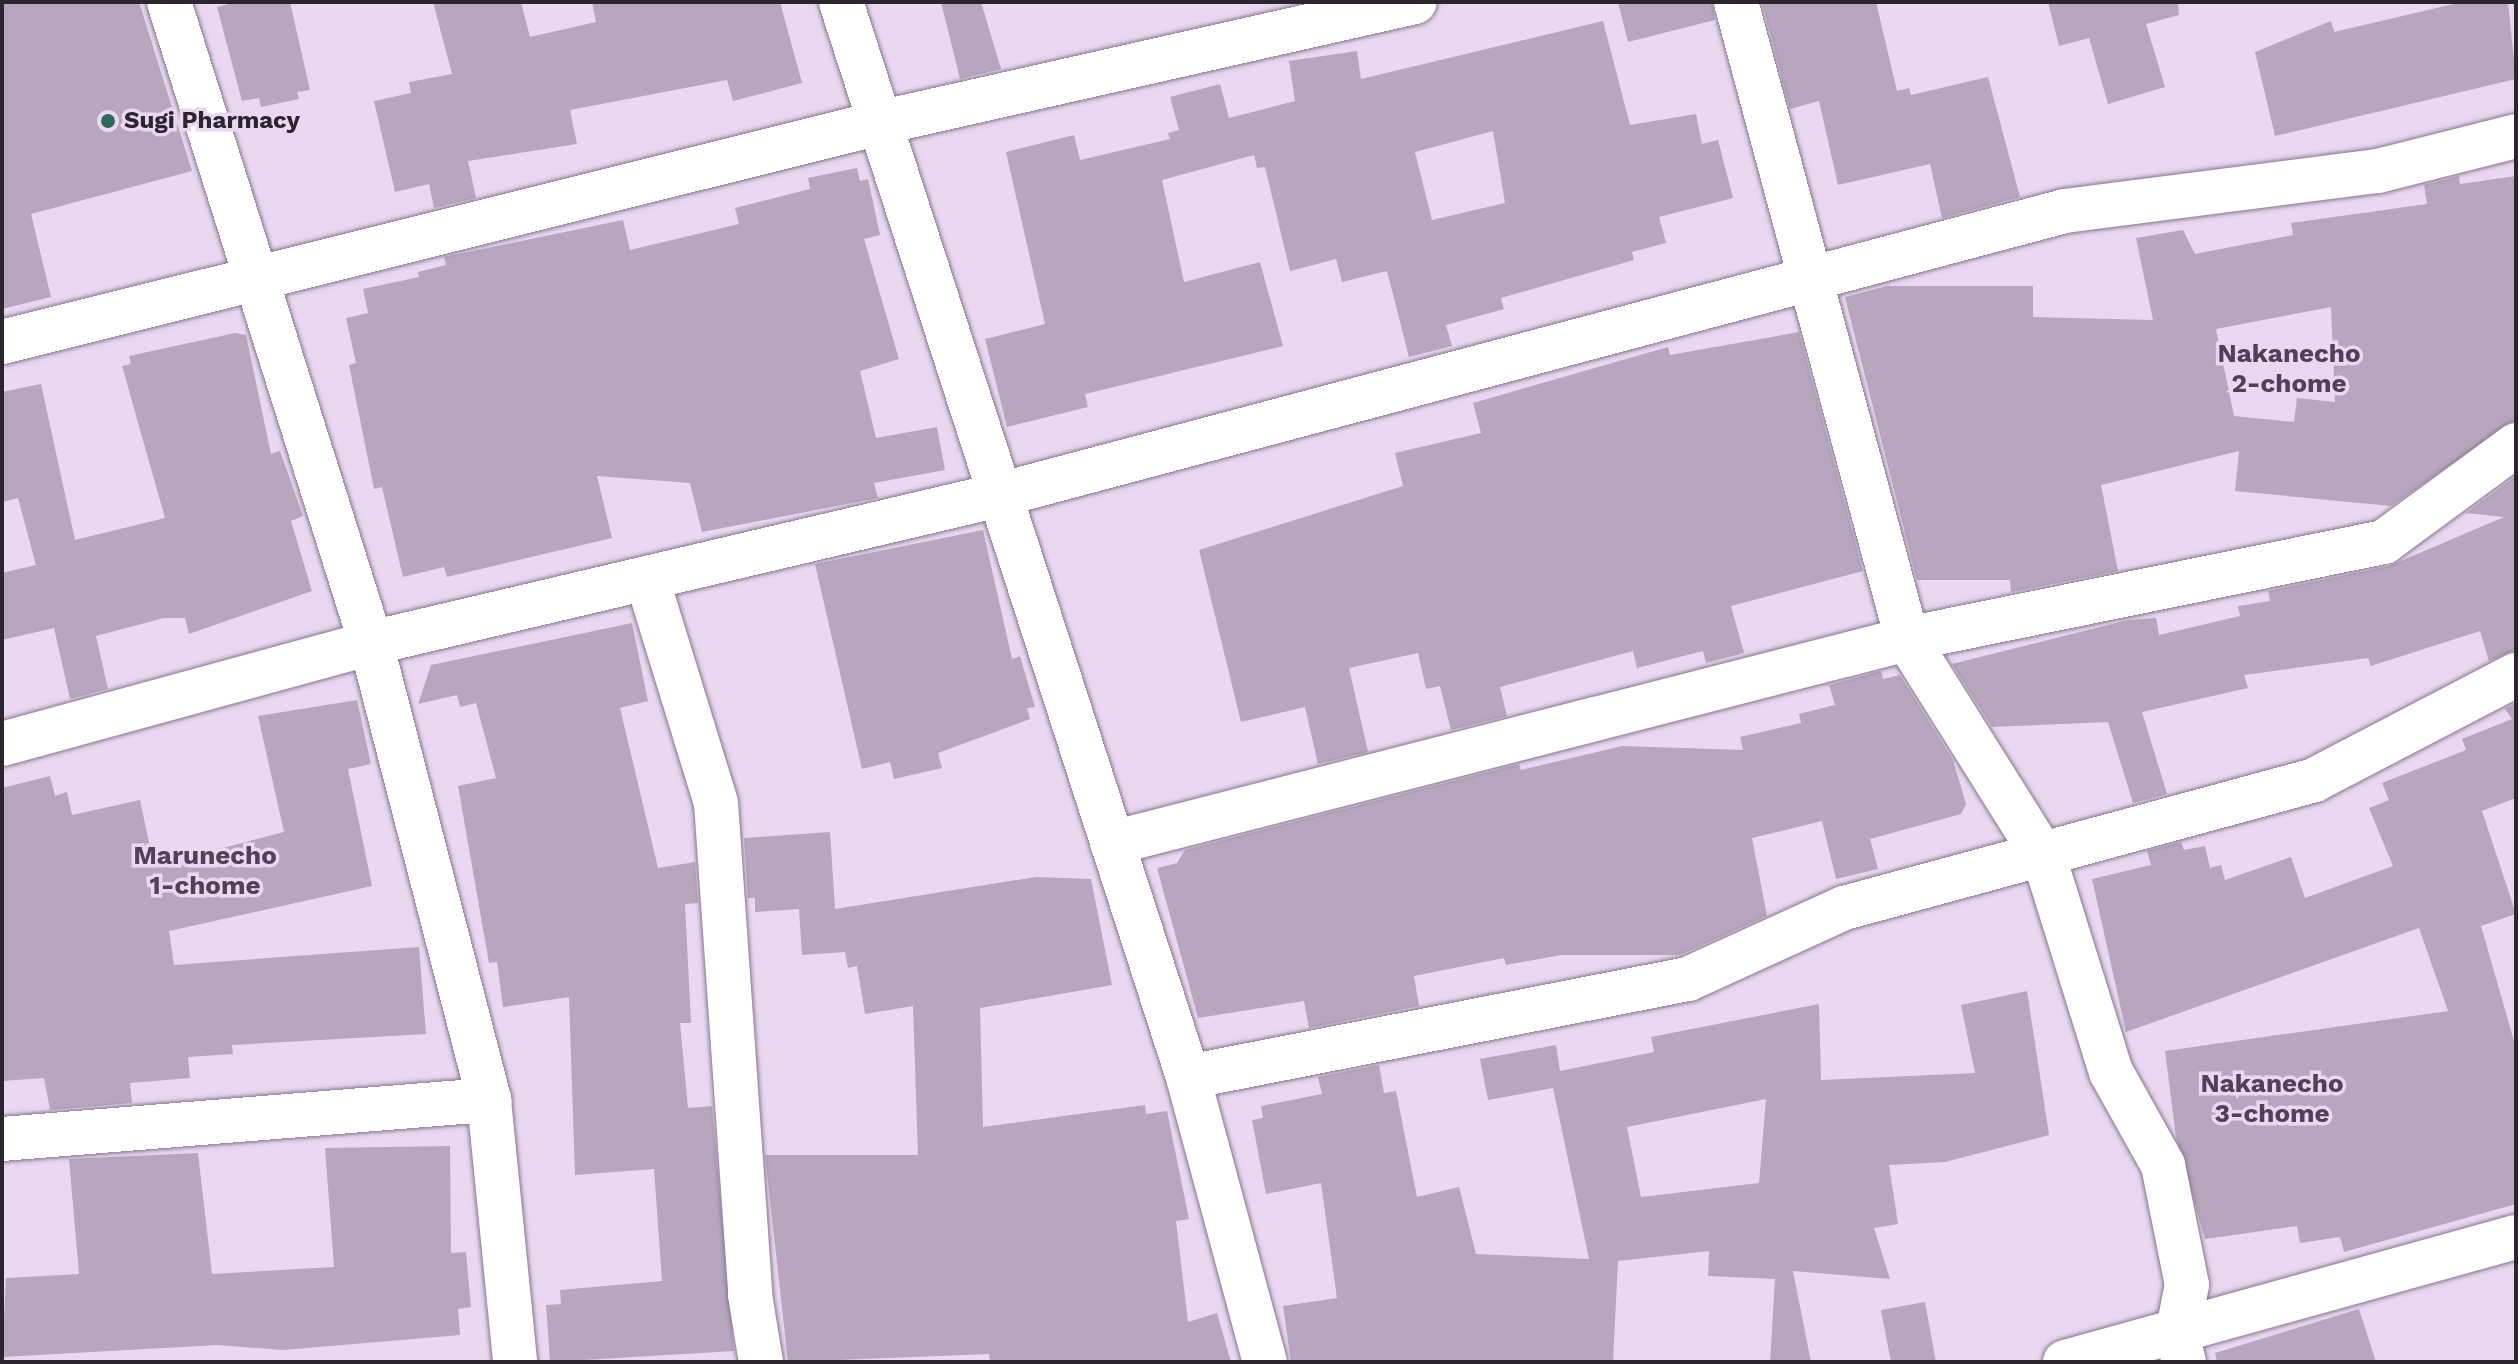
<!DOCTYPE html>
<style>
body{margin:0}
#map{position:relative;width:2518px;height:1364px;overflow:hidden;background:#ead7f0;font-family:"Work Sans",sans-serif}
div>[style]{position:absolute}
.building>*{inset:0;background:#b8a6be}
.roads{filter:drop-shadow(0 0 2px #87768d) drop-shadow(0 0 2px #87768d)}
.street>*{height:44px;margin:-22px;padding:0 22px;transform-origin:22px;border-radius:22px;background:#fff}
.dots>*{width:22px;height:22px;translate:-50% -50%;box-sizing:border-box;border:4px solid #ead7f0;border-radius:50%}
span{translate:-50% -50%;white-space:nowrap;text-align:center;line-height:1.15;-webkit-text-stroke:7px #ead7f0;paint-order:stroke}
.poi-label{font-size:24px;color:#2c242e;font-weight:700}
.left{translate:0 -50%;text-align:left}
.neighbourhood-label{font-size:26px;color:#504155;font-weight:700}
.frame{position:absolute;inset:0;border:4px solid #2c242e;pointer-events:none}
</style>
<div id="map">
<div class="building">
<i style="clip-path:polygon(2px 2px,139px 2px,192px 171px,31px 214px,51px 297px,2px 309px)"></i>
<i style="clip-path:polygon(236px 2px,290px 2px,310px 90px,297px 92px,299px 99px,261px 107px,259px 98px,242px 101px,217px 7px)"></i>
<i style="clip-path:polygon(433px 2px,521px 2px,530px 37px,596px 22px,592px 2px,780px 2px,802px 83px,733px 101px,727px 80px,570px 110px,577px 144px,468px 161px,476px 198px,434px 208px,429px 184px,395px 192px,374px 101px,411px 93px,409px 82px,452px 74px)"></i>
<i style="clip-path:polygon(941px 2px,981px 2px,1001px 69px,960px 79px)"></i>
<i style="clip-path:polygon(1618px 2px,1712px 2px,1715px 20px,1628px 42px)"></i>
<i style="clip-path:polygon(1762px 2px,1876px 2px,1897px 91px,1909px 88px,1911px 95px,1988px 77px,2020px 197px,1942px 218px,1930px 164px,1838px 185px,1819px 101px,1790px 109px)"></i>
<i style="clip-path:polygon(2048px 2px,2178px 2px,2179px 15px,2146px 24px,2165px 87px,2108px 104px,2089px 38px,2059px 46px)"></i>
<i style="clip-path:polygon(2462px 2px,2508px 2px,2516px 79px,2275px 136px,2255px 52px,2331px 21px,2334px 32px)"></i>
<i style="clip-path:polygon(evenodd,1603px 21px,1630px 125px,1696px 114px,1702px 144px,1718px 140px,1733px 198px,1659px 217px,1666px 243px,1632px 252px,1634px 260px,1501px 298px,1504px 309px,1446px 325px,1452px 346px,1409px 357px,1387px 271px,1342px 282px,1336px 259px,1290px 271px,1265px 167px,1257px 168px,1254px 155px,1162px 180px,1184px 282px,1260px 262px,1283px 346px,1085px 394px,1088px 407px,1007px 427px,985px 339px,1045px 324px,1006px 152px,1074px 135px,1080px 160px,1170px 139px,1168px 133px,1179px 130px,1170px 97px,1220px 84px,1229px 118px,1295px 101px,1289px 61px,1357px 51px,1361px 79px,1603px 21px,1493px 131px,1505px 203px,1432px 220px,1415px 152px,1493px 131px)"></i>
<i style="clip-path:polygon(857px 168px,860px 181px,868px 179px,880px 235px,864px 239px,899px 359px,860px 371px,876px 438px,937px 427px,945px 470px,874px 483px,878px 498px,702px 532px,690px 483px,597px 476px,612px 538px,447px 577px,444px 567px,403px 577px,382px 487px,374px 489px,349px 365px,356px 363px,346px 318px,368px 313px,363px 289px,419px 277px,418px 272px,446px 265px,444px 257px,623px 220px,630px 250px,739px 224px,735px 208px,810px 189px,808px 178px)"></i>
<i style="clip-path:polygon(evenodd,2459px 176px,2460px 184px,2516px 176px,2516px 420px,2391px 506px,2235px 491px,2239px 451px,2101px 485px,2118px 571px,2011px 592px,2010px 580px,1917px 580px,1845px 297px,1887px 286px,2033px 286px,2033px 317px,2153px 320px,2136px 238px,2183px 230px,2195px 254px,2293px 235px,2291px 223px,2427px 204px,2424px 185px,2459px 176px,2331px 307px,2335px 402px,2297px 398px,2294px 422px,2234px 416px,2216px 329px,2331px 307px)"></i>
<i style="clip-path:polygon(1799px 332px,1863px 571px,1731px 606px,1744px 653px,1706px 663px,1703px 651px,1637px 668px,1633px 651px,1500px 687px,1507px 716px,1451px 730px,1440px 686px,1426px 689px,1418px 653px,1349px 668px,1368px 752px,1318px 764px,1305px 707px,1241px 722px,1199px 550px,1403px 486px,1395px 453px,1481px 433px,1473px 403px,1668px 347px,1670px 355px)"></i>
<i style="clip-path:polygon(235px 333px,246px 335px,271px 454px,280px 451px,303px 516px,291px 521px,312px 591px,189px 634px,185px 618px,164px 618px,96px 636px,108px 689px,70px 699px,54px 628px,2px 640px,2px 573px,36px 565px,18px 498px,2px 502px,2px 392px,41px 384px,75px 540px,165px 518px,122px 366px,131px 364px,129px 356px)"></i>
<i style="clip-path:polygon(2516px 476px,2516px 650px,2489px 661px,2480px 631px,2371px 666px,2368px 658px,2244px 675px,2248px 688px,2142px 712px,2167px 794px,2133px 803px,2108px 722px,1992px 727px,1952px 664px,2128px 620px,2156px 618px,2159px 635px,2240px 616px,2238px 606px,2270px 601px,2268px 591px,2389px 566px,2504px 517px,2466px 513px)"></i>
<i style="clip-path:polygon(983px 530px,1012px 659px,1020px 656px,1035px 707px,1027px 708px,1030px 719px,938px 753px,942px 768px,894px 779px,890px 762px,862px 769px,815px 564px)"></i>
<i style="clip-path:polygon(632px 623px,648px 701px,620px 708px,658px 868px,695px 862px,698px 903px,685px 904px,691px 1023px,680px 1023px,688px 1108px,712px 1106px,734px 1351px,550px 1362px,546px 1305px,561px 1304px,560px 1290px,662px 1281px,654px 1169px,575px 1175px,569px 997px,503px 1007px,497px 962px,489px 963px,458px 786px,496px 778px,476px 703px,460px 707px,457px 695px,418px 704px,431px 665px)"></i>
<i style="clip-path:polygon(1881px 671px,1883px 679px,1900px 675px,1953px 760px,1966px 804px,1961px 814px,1870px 839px,1878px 869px,1836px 879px,1822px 821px,1752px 838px,1767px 916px,1680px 955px,1561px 955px,1506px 965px,1504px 958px,1414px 976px,1419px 1006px,1309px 1028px,1304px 1001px,1198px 1018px,1157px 868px,1177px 863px,1185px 850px,1519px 764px,1521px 770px,1622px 746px,1743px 750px,1740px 737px,1801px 723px,1799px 714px,1835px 705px,1829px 685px)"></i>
<i style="clip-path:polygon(357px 700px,371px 764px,348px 769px,372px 886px,169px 931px,174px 965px,419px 947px,426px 1034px,232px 1045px,233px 1054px,188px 1057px,190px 1078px,130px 1083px,132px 1103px,50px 1110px,44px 1078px,2px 1081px,2px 788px,50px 776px,55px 796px,67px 792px,72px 815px,140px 800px,154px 866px,284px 832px,258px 716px)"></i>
<i style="clip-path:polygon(2516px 703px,2516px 798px,2482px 811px,2516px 914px,2481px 926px,2516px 1048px,2516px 1204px,2344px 1252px,2340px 1237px,2300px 1243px,2297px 1226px,2205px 1239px,2176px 1137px,2165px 1051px,2448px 1011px,2419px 928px,2126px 1032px,2092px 879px,2151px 865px,2147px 851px,2181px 842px,2184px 850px,2205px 846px,2210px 868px,2221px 865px,2225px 880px,2291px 857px,2305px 898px,2393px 866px,2369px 808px,2389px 800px,2382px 783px,2466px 750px,2462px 739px,2512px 719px,2505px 709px)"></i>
<i style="clip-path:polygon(830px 832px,835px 909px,1036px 877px,1091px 879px,1112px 985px,980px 1008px,983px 1127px,1145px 1105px,1146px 1114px,1167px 1111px,1189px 1219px,1176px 1221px,1188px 1322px,1217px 1313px,1231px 1362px,990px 1362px,989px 1354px,788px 1362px,765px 1155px,918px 1155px,913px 1006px,865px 1014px,857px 966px,848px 968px,845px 952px,802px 955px,799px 909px,755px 912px,755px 898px,748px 898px,744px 838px)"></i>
<i style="clip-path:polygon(evenodd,2027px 991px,2049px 1135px,1945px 1162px,1889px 1165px,1898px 1224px,1874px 1228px,1890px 1279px,1793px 1271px,1811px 1362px,1770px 1362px,1775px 1279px,1708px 1276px,1709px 1251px,1618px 1261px,1613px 1362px,1291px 1362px,1283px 1306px,1337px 1298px,1321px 1183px,1266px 1194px,1252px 1120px,1263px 1118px,1261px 1106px,1322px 1094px,1318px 1077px,1379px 1065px,1384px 1093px,1396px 1091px,1417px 1197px,1459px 1187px,1476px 1254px,1589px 1259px,1553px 1088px,1488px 1100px,1480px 1059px,1556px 1045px,1560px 1071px,1654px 1052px,1651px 1037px,1819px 1004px,1821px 1080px,1975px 1073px,1961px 1005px,2027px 991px,1766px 1099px,1759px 1183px,1641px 1197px,1627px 1127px,1766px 1099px)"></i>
<i style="clip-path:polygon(450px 1146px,451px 1253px,466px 1252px,471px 1307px,458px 1309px,460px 1335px,283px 1350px,218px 1345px,2px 1357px,6px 1278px,79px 1274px,69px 1159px,198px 1153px,212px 1274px,334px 1267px,325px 1148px)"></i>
<i style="clip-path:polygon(1925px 1302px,1936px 1362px,1891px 1362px,1881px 1310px)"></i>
<i style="clip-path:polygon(2359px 1309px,2376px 1362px,2217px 1362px,2215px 1353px)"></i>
</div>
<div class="roads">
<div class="street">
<i style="left:169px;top:2px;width:672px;rotate:72.51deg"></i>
<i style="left:371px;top:643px;width:472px;rotate:75.5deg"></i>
<i style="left:489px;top:1100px;width:263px;rotate:84.3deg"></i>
<i style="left:841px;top:2px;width:1130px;rotate:72.11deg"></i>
<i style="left:1188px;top:1077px;width:295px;rotate:74.9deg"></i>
<i style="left:1736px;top:2px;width:660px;rotate:74.97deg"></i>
<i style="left:1907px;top:639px;width:257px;rotate:57.9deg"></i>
<i style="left:2044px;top:857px;width:225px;rotate:72.7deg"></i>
<i style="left:2111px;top:1072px;width:107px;rotate:60.8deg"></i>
<i style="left:2163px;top:1165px;width:122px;rotate:78.7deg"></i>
<i style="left:2187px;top:1285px;width:50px;rotate:101.5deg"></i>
<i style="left:2177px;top:1334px;width:29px;rotate:76deg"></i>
<i style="left:2px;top:342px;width:908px;rotate:-14.02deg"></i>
<i style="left:883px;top:122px;width:545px;rotate:-12.71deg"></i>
<i style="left:648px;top:582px;width:231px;rotate:72.9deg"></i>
<i style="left:716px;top:803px;width:493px;rotate:86deg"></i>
<i style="left:750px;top:1295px;width:68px;rotate:80.7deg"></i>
<i style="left:2px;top:744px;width:383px;rotate:-15.3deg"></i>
<i style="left:371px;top:643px;width:645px;rotate:-13.26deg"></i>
<i style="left:999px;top:495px;width:1103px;rotate:-14.92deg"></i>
<i style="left:2065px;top:211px;width:316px;rotate:-7.3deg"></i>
<i style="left:2378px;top:171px;width:142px;rotate:-14.2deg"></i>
<i style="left:1112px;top:843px;width:821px;rotate:-14.39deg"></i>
<i style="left:1907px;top:639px;width:487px;rotate:-11.5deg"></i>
<i style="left:2384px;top:542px;width:164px;rotate:-36.3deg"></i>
<i style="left:1188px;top:1077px;width:510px;rotate:-11.09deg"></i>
<i style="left:1688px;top:979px;width:171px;rotate:-24.5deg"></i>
<i style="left:1844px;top:908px;width:487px;rotate:-15.2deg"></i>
<i style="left:2314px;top:780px;width:228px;rotate:-27.5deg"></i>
<i style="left:2px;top:1139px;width:489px;rotate:-4.6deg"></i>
<i style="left:2065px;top:1362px;width:468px;rotate:-15.5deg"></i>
</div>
</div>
<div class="dots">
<i style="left:108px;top:121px;background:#2d6c59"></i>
</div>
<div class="poi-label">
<span class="left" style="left:124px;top:121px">Sugi Pharmacy</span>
</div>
<div class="neighbourhood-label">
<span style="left:2289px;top:369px">Nakanecho<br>2-chome</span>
<span style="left:205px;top:871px">Marunecho<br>1-chome</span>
<span style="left:2272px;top:1099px">Nakanecho<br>3-chome</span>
</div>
<div class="frame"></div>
</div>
